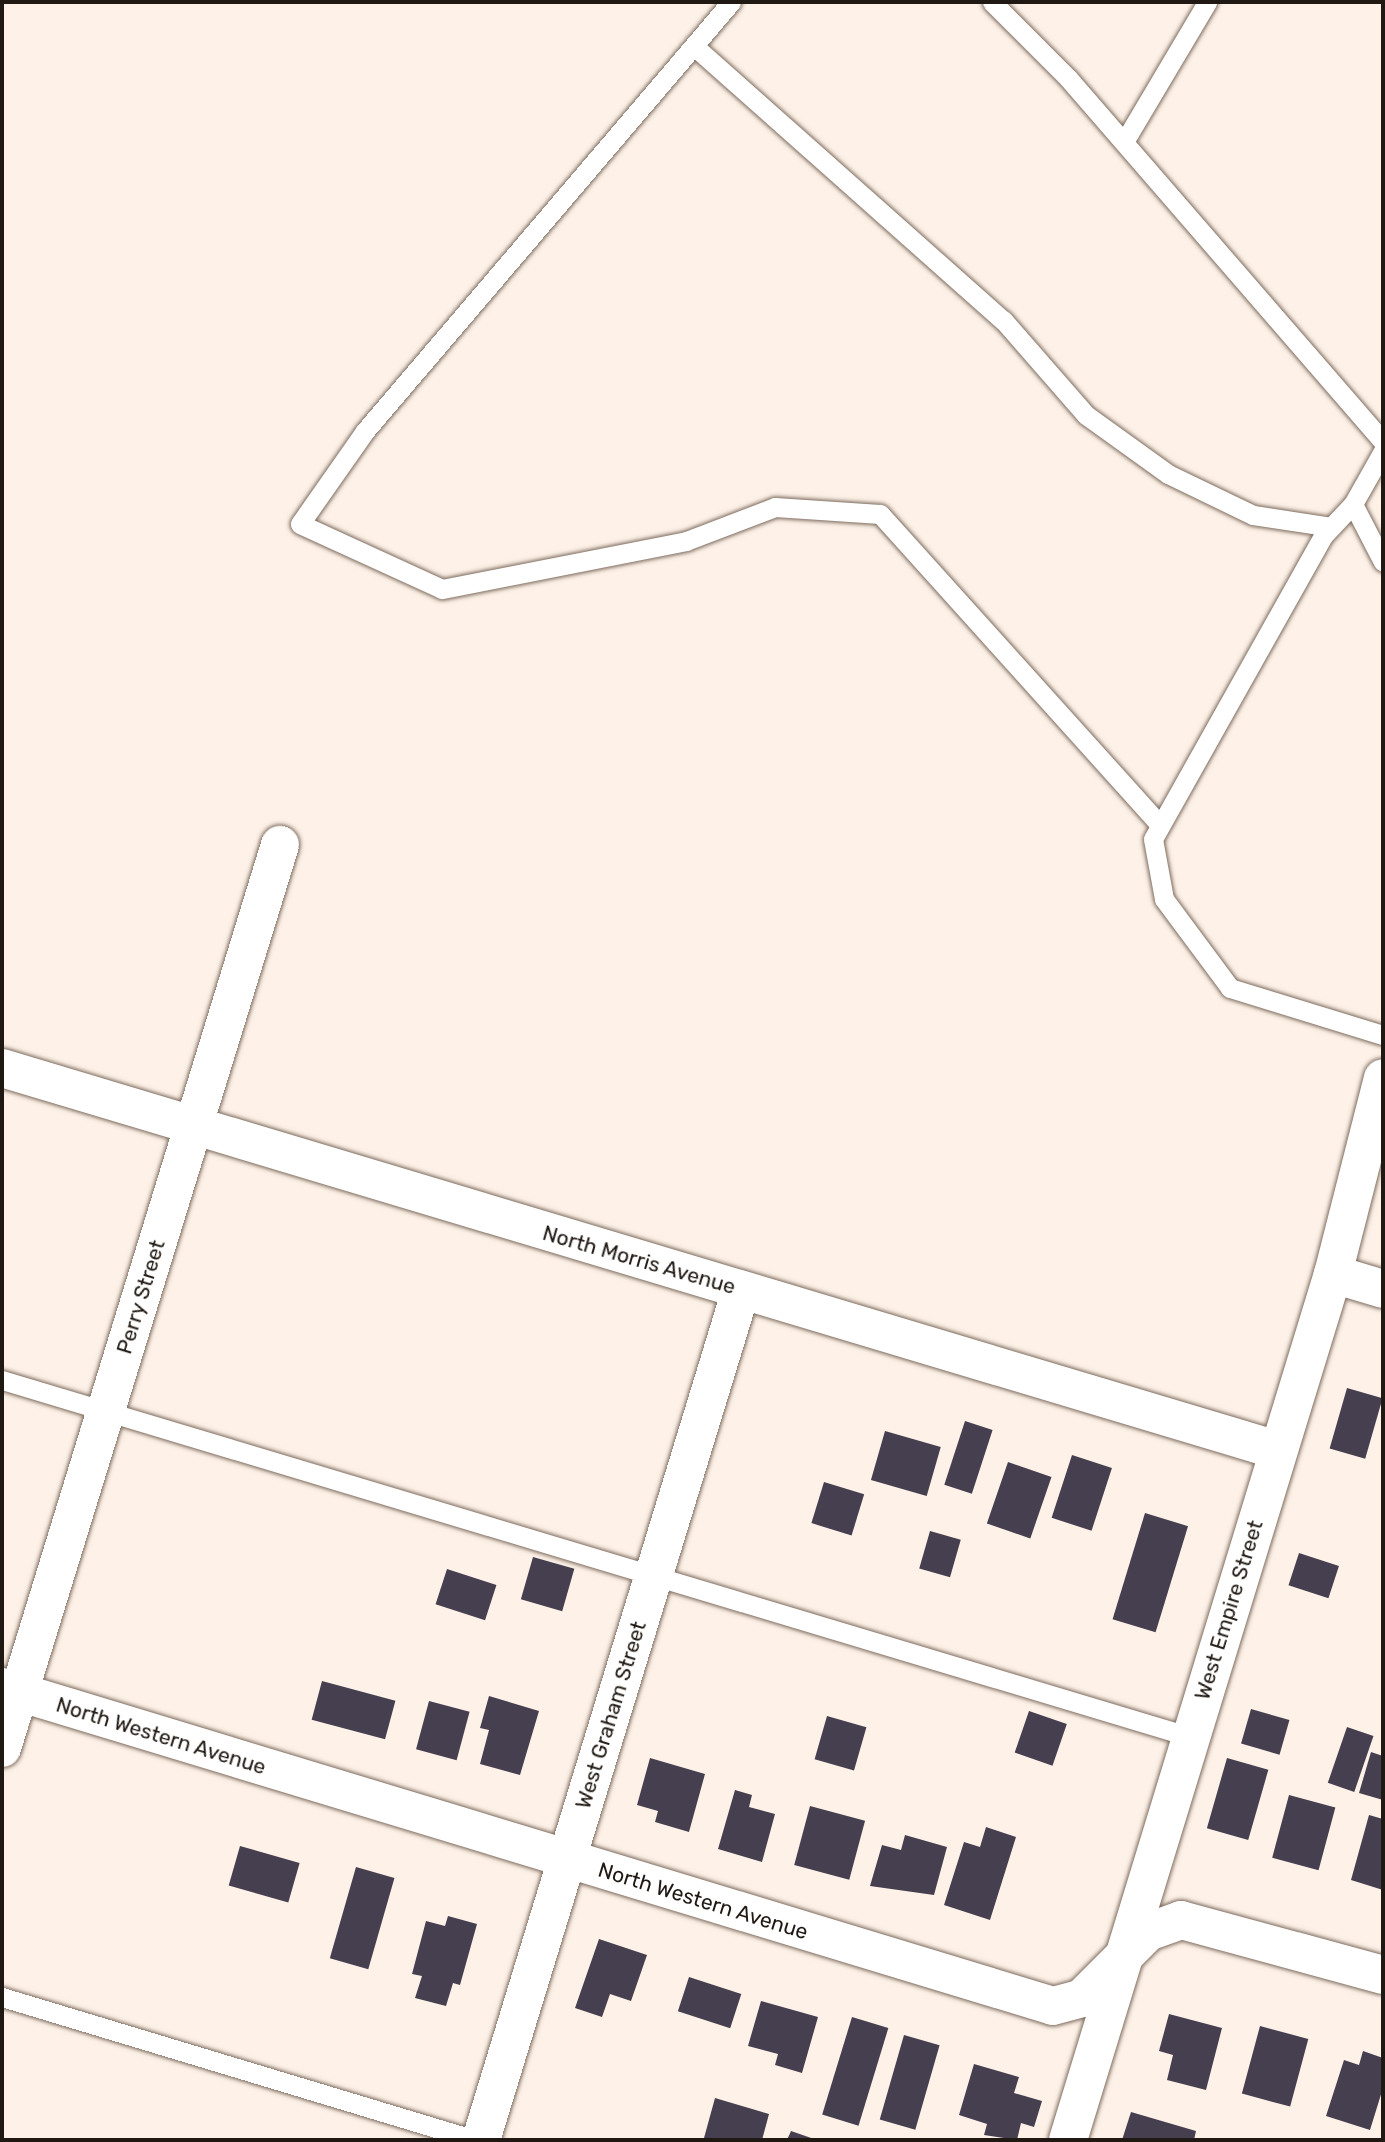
<!DOCTYPE html>
<style>
body{margin:0}
#map{position:relative;width:1385px;height:2142px;overflow:hidden;background:#fef2e8;font-family:Rubik,sans-serif}
div>[style]{position:absolute}
.building>*{inset:0;background:#463f50;transform-origin:0 0}
.roads{filter:drop-shadow(0 0 2px #7d6b5e) drop-shadow(0 0 2px #7d6b5e)}
.service>*{height:19px;margin:-9.5px;padding:0 9.5px;transform-origin:9.5px;border-radius:9.5px;background:#fff}
.minor>*{height:38px;margin:-19px;padding:0 19px;transform-origin:19px;border-radius:19px;background:#fff}
span{translate:-50% -50%;white-space:nowrap;text-align:center;line-height:1.15;-webkit-text-stroke:7px #fff;paint-order:stroke}
.street-label{font-size:21px;color:#201913}
.frame{position:absolute;inset:0;border:4px solid #201913;pointer-events:none}
</style>
<div id="map">
<div class="building">
<i style="left:1347px;top:1388px;width:37px;height:63px;rotate:16deg"></i>
<i style="left:965px;top:1421px;width:29px;height:67px;rotate:18deg"></i>
<i style="left:885px;top:1431px;width:58px;height:51px;rotate:16deg"></i>
<i style="left:1072px;top:1455px;width:42px;height:66px;rotate:18deg"></i>
<i style="left:1008px;top:1462px;width:46px;height:65px;rotate:19deg"></i>
<i style="left:824px;top:1482px;width:42px;height:43px;rotate:17deg"></i>
<i style="left:1145px;top:1513px;width:45px;height:111px;rotate:17deg"></i>
<i style="left:930px;top:1531px;width:32px;height:39px;rotate:16deg"></i>
<i style="left:1299px;top:1553px;width:42px;height:34px;rotate:18deg"></i>
<i style="left:533px;top:1557px;width:43px;height:44px;rotate:16deg"></i>
<i style="left:447px;top:1569px;width:52px;height:37px;rotate:18deg"></i>
<i style="left:322px;top:1681px;width:76px;height:40px;rotate:15deg"></i>
<i style="clip-path:polygon(489px 1696px,539px 1711px,520px 1775px,480px 1764px,489px 1730px,480px 1728px)"></i>
<i style="left:429px;top:1701px;width:42px;height:50px;rotate:15deg"></i>
<i style="left:1251px;top:1709px;width:40px;height:36px;rotate:16deg"></i>
<i style="left:1029px;top:1711px;width:40px;height:44px;rotate:19deg"></i>
<i style="left:827px;top:1716px;width:41px;height:45px;rotate:16deg"></i>
<i style="left:1347px;top:1727px;width:28px;height:59px;rotate:19deg"></i>
<i style="clip-path:polygon(1371px 1752px,1383px 1756px,1383px 1800px,1359px 1793px)"></i>
<i style="clip-path:polygon(650px 1758px,705px 1774px,689px 1832px,655px 1822px,658px 1811px,637px 1805px)"></i>
<i style="left:1227px;top:1758px;width:43px;height:73px;rotate:16deg"></i>
<i style="clip-path:polygon(735px 1790px,752px 1795px,749px 1807px,775px 1814px,762px 1862px,718px 1849px)"></i>
<i style="left:1289px;top:1795px;width:48px;height:65px;rotate:15deg"></i>
<i style="left:810px;top:1806px;width:57px;height:61px;rotate:15deg"></i>
<i style="clip-path:polygon(1369px 1815px,1383px 1819px,1383px 1890px,1351px 1880px)"></i>
<i style="clip-path:polygon(986px 1827px,1016px 1837px,990px 1920px,944px 1905px,964px 1842px,980px 1847px)"></i>
<i style="clip-path:polygon(905px 1835px,947px 1847px,934px 1895px,870px 1886px,882px 1845px,901px 1850px)"></i>
<i style="left:240px;top:1846px;width:62px;height:41px;rotate:16deg"></i>
<i style="left:356px;top:1867px;width:40px;height:95px;rotate:16deg"></i>
<i style="clip-path:polygon(448px 1916px,477px 1924px,460px 1985px,453px 1983px,446px 2006px,415px 1998px,422px 1976px,412px 1974px,426px 1921px,445px 1926px)"></i>
<i style="clip-path:polygon(599px 1939px,647px 1955px,631px 2001px,610px 1994px,602px 2017px,575px 2008px)"></i>
<i style="left:689px;top:1977px;width:55px;height:36px;rotate:18deg"></i>
<i style="clip-path:polygon(761px 2001px,818px 2017px,802px 2073px,775px 2065px,778px 2054px,748px 2046px)"></i>
<i style="clip-path:polygon(1169px 2014px,1222px 2028px,1206px 2090px,1167px 2080px,1173px 2055px,1159px 2051px)"></i>
<i style="left:852px;top:2017px;width:38px;height:102px;rotate:17deg"></i>
<i style="left:1260px;top:2026px;width:50px;height:70px;rotate:15deg"></i>
<i style="left:904px;top:2035px;width:37px;height:88px;rotate:16deg"></i>
<i style="clip-path:polygon(1363px 2051px,1383px 2058px,1383px 2088px,1370px 2130px,1326px 2116px,1344px 2060px,1359px 2065px)"></i>
<i style="clip-path:polygon(974px 2064px,1019px 2077px,1014px 2093px,1042px 2101px,1034px 2127px,1021px 2123px,1017px 2140px,984px 2135px,987px 2124px,959px 2115px)"></i>
<i style="clip-path:polygon(715px 2098px,769px 2114px,762px 2140px,704px 2138px)"></i>
<i style="clip-path:polygon(1131px 2112px,1196px 2131px,1194px 2140px,1122px 2140px)"></i>
<i style="clip-path:polygon(791px 2131px,817px 2140px,787px 2140px)"></i>
</div>
<div class="roads">
<div class="service">
<i style="left:731px;top:2px;width:564px;rotate:130.47deg"></i>
<i style="left:365px;top:431px;width:113px;rotate:125deg"></i>
<i style="left:300px;top:524px;width:156px;rotate:24.6deg"></i>
<i style="left:442px;top:589px;width:249px;rotate:-11.1deg"></i>
<i style="left:686px;top:541px;width:95px;rotate:-20.9deg"></i>
<i style="left:775px;top:507px;width:105px;rotate:3.8deg"></i>
<i style="left:880px;top:514px;width:418px;rotate:48deg"></i>
<i style="left:992px;top:2px;width:107px;rotate:45deg"></i>
<i style="left:1068px;top:78px;width:481px;rotate:49.1deg"></i>
<i style="left:695px;top:47px;width:412px;rotate:41.6deg"></i>
<i style="left:1003px;top:320px;width:126px;rotate:48.9deg"></i>
<i style="left:1086px;top:415px;width:101px;rotate:35.7deg"></i>
<i style="left:1168px;top:474px;width:94px;rotate:25.8deg"></i>
<i style="left:1253px;top:515px;width:79px;rotate:8.7deg"></i>
<i style="left:1124px;top:142px;width:163px;rotate:-59.3deg"></i>
<i style="left:1383px;top:451px;width:61px;rotate:119.5deg"></i>
<i style="left:1353px;top:504px;width:44px;rotate:133.2deg"></i>
<i style="left:1323px;top:536px;width:347px;rotate:119.3deg"></i>
<i style="left:1153px;top:839px;width:61px;rotate:79.6deg"></i>
<i style="left:1164px;top:899px;width:111px;rotate:53.4deg"></i>
<i style="left:1230px;top:988px;width:160px;rotate:17.1deg"></i>
<i style="left:1353px;top:504px;width:65px;rotate:62.7deg"></i>
<i style="left:2px;top:1380px;width:1241px;rotate:16.71deg"></i>
<i style="left:2px;top:1997px;width:495px;rotate:16.8deg"></i>
</div>
<div class="minor">
<i style="left:2px;top:1068px;width:1331px;rotate:16.68deg"></i>
<i style="left:1333px;top:1274px;width:52px;rotate:16.7deg"></i>
<i style="left:2px;top:1687px;width:1098px;rotate:16.88deg"></i>
<i style="left:1053px;top:2006px;width:30px;rotate:-15deg"></i>
<i style="left:1082px;top:1998px;width:93px;rotate:-45deg"></i>
<i style="left:1148px;top:1932px;width:35px;rotate:-20deg"></i>
<i style="left:1181px;top:1920px;width:209px;rotate:15.2deg"></i>
<i style="left:2px;top:1748px;width:945px;rotate:-72.89deg"></i>
<i style="left:481px;top:2140px;width:889px;rotate:-72.99deg"></i>
<i style="left:1068px;top:2140px;width:906px;rotate:-72.99deg"></i>
<i style="left:1333px;top:1274px;width:202px;rotate:-75.7deg"></i>
</div>
</div>
<div class="street-label">
<span style="left:639px;top:1260px;rotate:16deg">North Morris Avenue</span>
<span style="left:141px;top:1297px;rotate:-73deg">Perry Street</span>
<span style="left:1229px;top:1610px;rotate:-73deg">West Empire Street</span>
<span style="left:611px;top:1715px;rotate:-73deg">West Graham Street</span>
<span style="left:161px;top:1736px;rotate:17deg">North Western Avenue</span>
<span style="left:703px;top:1901px;rotate:17deg">North Western Avenue</span>
</div>
<div class="frame"></div>
</div>
